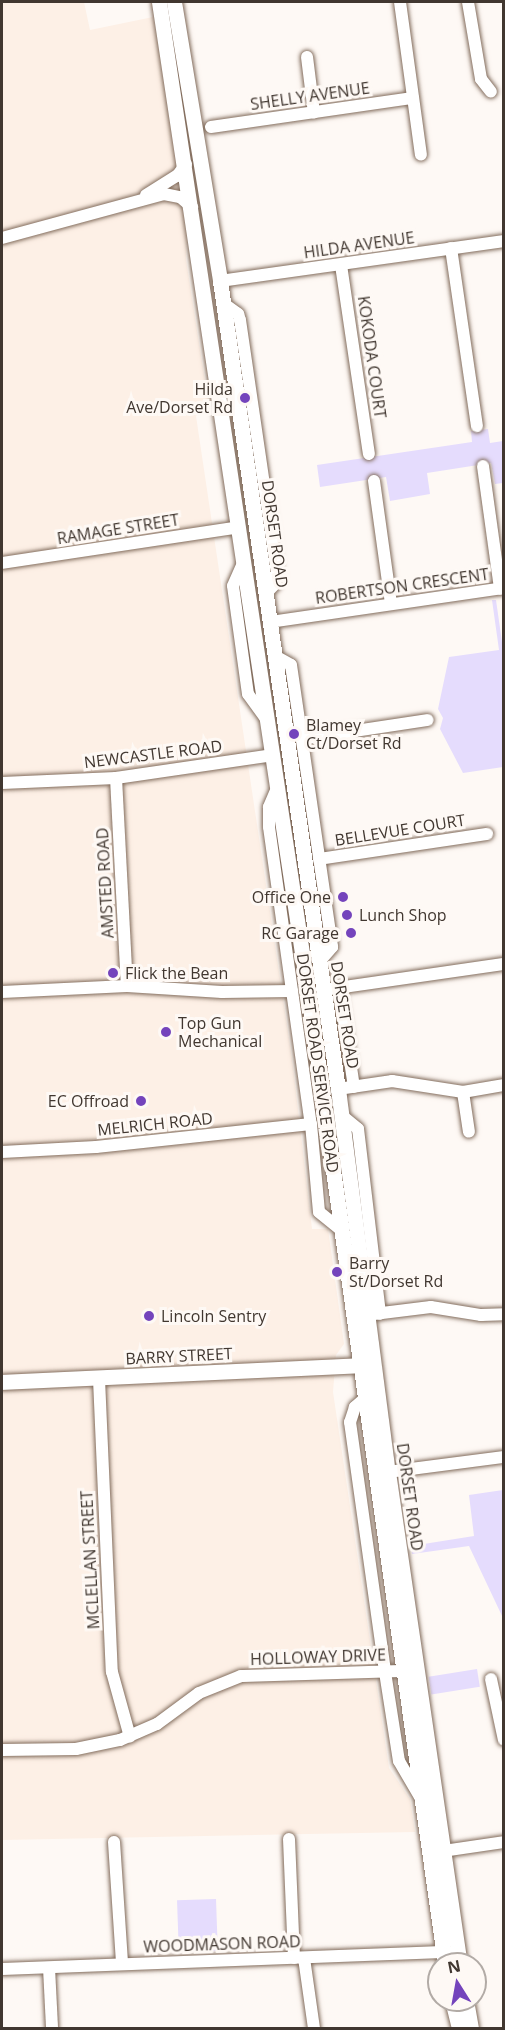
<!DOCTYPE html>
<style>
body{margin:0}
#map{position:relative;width:505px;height:2030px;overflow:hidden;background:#fef9f5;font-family:"Open Sans",sans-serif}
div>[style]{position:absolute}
.built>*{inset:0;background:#fdf0e6}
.green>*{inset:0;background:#e5dcfd;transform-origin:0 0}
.roads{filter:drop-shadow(0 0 2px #826c5c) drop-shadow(0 0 2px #826c5c)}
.minor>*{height:12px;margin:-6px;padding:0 6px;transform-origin:6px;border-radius:6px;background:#fff}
.major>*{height:15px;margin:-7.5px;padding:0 7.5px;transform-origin:7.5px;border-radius:7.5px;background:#fff}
.dots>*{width:16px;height:16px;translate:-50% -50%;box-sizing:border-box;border:3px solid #fef9f5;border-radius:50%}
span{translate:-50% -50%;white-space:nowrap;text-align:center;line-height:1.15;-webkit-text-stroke:6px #fef9f5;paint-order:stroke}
.street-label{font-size:16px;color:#413730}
.poi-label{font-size:16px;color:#413730}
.right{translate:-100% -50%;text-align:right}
.left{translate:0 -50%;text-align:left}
.frame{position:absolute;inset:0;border:3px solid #413730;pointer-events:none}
.north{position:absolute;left:427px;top:1952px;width:60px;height:60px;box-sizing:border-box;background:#fef9f5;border:2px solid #b2aba6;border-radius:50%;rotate:349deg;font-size:16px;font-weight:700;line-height:24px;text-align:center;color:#413730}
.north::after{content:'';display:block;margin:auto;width:21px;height:27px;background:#7444bc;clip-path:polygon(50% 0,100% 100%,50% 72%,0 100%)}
</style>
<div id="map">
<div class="built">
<i style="clip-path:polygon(2px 2px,84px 2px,90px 30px,153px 17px,188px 202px,186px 260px,210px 413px,196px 416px,292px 1059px,312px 1229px,328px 1229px,344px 1344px,336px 1355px,333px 1392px,389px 1768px,410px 1799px,415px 1832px,2px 1840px)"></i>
</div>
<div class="green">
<i style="clip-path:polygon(488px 429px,490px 443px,503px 441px,503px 483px,495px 484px,491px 463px,427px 473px,430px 494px,390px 501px,386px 477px,320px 487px,317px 465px,472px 442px,471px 431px)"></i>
<i style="clip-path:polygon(492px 600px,496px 600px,503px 649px,503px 767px,463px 773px,440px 729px,443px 718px,438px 709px,449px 657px,499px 650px)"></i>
<i style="clip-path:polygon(503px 1490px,504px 1490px,503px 1618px,469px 1546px,412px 1554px,411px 1546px,474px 1536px,469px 1495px)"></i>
<i style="left:477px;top:1669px;width:18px;height:49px;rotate:81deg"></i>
<i style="left:216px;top:1899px;width:52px;height:39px;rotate:88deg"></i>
</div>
<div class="roads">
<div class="minor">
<i style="left:400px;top:2px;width:154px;rotate:82.2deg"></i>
<i style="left:468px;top:2px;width:78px;rotate:80.4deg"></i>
<i style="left:481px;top:79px;width:16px;rotate:52deg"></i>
<i style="left:307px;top:57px;width:56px;rotate:82.9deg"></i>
<i style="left:211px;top:127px;width:204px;rotate:-8.2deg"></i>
<i style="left:146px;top:195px;width:36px;rotate:-32deg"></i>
<i style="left:177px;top:176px;width:15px;rotate:-53deg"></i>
<i style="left:2px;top:238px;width:168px;rotate:-15.2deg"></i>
<i style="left:164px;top:194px;width:16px;rotate:11deg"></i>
<i style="left:180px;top:197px;width:16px;rotate:40deg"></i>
<i style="left:451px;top:248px;width:180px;rotate:81.7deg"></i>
<i style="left:341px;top:265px;width:191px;rotate:81.6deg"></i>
<i style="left:220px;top:281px;width:287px;rotate:-8deg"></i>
<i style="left:223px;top:303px;width:19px;rotate:36deg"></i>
<i style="left:238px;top:314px;width:6px;rotate:72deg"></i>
<i style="left:240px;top:320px;width:256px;rotate:81.7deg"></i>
<i style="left:277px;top:573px;width:11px;rotate:100deg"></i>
<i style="left:275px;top:584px;width:14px;rotate:135deg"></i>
<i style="left:483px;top:466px;width:124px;rotate:82.1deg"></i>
<i style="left:374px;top:481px;width:124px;rotate:82.1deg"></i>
<i style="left:244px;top:561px;width:27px;rotate:114deg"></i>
<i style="left:233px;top:586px;width:109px;rotate:82.1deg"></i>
<i style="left:248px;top:694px;width:34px;rotate:54deg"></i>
<i style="left:2px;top:563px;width:240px;rotate:-8.6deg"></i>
<i style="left:270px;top:622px;width:236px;rotate:-8.3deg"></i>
<i style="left:275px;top:656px;width:18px;rotate:29deg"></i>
<i style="left:291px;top:665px;width:285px;rotate:81.7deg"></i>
<i style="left:332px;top:947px;width:20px;rotate:131deg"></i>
<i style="left:302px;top:739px;width:127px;rotate:-8.6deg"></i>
<i style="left:116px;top:778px;width:208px;rotate:87deg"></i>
<i style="left:2px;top:783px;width:114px;rotate:-2.5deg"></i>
<i style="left:116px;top:778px;width:159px;rotate:-8.3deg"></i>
<i style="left:277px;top:788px;width:21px;rotate:113deg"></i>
<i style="left:269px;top:807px;width:20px;rotate:90deg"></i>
<i style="left:269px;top:827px;width:300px;rotate:82deg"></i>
<i style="left:311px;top:1124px;width:88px;rotate:84.8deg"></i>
<i style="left:319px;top:1212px;width:27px;rotate:39deg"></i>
<i style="left:319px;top:859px;width:170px;rotate:-8.5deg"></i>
<i style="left:339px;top:988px;width:100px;rotate:81.4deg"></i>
<i style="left:323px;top:990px;width:183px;rotate:-8.2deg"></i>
<i style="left:2px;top:992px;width:125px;rotate:-2.7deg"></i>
<i style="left:127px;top:986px;width:95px;rotate:3.6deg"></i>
<i style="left:222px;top:992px;width:70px;rotate:-0.8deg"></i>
<i style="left:338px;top:1089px;width:55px;rotate:-8.4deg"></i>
<i style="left:392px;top:1081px;width:72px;rotate:8.8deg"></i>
<i style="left:463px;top:1092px;width:42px;rotate:-9.7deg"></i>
<i style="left:463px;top:1092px;width:40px;rotate:81.5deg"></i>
<i style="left:341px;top:1115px;width:22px;rotate:39deg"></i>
<i style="left:358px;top:1129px;width:186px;rotate:83.2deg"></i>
<i style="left:2px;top:1152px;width:94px;rotate:-3deg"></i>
<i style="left:96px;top:1147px;width:216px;rotate:-6.1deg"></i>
<i style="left:374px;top:1314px;width:57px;rotate:-7deg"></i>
<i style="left:431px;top:1307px;width:51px;rotate:9.1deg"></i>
<i style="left:481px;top:1315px;width:23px;rotate:-2deg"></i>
<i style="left:99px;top:1379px;width:293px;rotate:87.5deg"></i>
<i style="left:112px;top:1672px;width:67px;rotate:74.5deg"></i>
<i style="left:363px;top:1400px;width:11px;rotate:139deg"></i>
<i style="left:355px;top:1407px;width:16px;rotate:108deg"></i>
<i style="left:350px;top:1422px;width:252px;rotate:82deg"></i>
<i style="left:385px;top:1672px;width:90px;rotate:81.1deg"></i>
<i style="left:399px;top:1761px;width:42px;rotate:59.7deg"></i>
<i style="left:388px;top:1472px;width:117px;rotate:-7.4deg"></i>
<i style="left:491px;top:1679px;width:62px;rotate:78deg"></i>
<i style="left:2px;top:1750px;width:74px;rotate:-0.8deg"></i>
<i style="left:76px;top:1749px;width:45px;rotate:-11.6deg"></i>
<i style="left:120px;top:1740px;width:40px;rotate:-23.4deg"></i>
<i style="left:157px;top:1724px;width:52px;rotate:-36.4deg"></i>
<i style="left:199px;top:1693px;width:45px;rotate:-22deg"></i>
<i style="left:241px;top:1676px;width:161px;rotate:-1.8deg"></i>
<i style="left:289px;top:1839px;width:119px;rotate:87.6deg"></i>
<i style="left:114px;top:1842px;width:122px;rotate:86.2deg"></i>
<i style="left:443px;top:1851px;width:62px;rotate:-8.4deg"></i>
<i style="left:304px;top:1958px;width:71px;rotate:81.9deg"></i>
<i style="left:49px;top:1968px;width:60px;rotate:87.1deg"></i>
<i style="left:2px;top:1969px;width:441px;rotate:-2.2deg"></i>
</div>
<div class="major">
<i style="left:159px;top:2px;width:1002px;rotate:81.45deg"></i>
<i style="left:308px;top:993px;width:981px;rotate:81.97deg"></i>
<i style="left:174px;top:2px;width:283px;rotate:80.6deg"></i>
<i style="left:220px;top:281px;width:817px;rotate:81.69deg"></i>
<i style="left:338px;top:1089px;width:386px;rotate:82.6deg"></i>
<i style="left:388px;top:1472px;width:497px;rotate:81.7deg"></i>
<i style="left:2px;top:1382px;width:366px;rotate:-2.7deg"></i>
<i style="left:452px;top:2000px;width:29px;rotate:76deg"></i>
<i style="left:466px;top:2000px;width:28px;rotate:80deg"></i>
</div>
</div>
<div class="dots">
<i style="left:245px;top:398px;background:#7444bc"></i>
<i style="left:294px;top:734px;background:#7444bc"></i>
<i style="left:343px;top:897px;background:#7444bc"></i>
<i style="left:347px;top:915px;background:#7444bc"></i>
<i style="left:351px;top:933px;background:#7444bc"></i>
<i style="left:113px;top:973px;background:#7444bc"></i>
<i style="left:166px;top:1032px;background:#7444bc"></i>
<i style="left:141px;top:1101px;background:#7444bc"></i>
<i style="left:337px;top:1272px;background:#7444bc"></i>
<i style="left:149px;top:1316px;background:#7444bc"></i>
</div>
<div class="street-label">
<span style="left:310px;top:96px;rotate:-8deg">SHELLY AVENUE</span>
<span style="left:359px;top:245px;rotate:-8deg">HILDA AVENUE</span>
<span style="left:372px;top:357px;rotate:82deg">KOKODA COURT</span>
<span style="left:118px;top:529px;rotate:-9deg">RAMAGE STREET</span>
<span style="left:275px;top:534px;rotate:82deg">DORSET ROAD</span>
<span style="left:402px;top:586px;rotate:-8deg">ROBERTSON CRESCENT</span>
<span style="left:153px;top:754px;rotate:-7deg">NEWCASTLE ROAD</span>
<span style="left:400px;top:830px;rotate:-9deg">BELLEVUE COURT</span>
<span style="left:105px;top:883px;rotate:-93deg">AMSTED ROAD</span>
<span style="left:345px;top:1015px;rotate:81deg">DORSET ROAD</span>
<span style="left:318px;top:1063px;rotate:82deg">DORSET ROAD SERVICE ROAD</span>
<span style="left:155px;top:1124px;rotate:-6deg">MELRICH ROAD</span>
<span style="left:179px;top:1356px;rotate:-3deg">BARRY STREET</span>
<span style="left:410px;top:1497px;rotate:82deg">DORSET ROAD</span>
<span style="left:90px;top:1560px;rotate:-93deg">MCLELLAN STREET</span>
<span style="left:318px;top:1657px;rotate:-2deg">HOLLOWAY DRIVE</span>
<span style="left:222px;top:1944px;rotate:-2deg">WOODMASON ROAD</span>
</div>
<div class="poi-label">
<span class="right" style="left:233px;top:398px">Hilda<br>Ave/Dorset Rd</span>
<span class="left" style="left:306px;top:734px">Blamey<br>Ct/Dorset Rd</span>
<span class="right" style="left:331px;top:897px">Office One</span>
<span class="left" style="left:359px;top:915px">Lunch Shop</span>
<span class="right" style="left:339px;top:933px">RC Garage</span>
<span class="left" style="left:125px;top:973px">Flick the Bean</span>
<span class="left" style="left:178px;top:1032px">Top Gun<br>Mechanical</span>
<span class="right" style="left:129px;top:1101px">EC Offroad</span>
<span class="left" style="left:349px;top:1272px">Barry<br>St/Dorset Rd</span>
<span class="left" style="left:161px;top:1316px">Lincoln Sentry</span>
</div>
<div class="frame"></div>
<div class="north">N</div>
</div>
